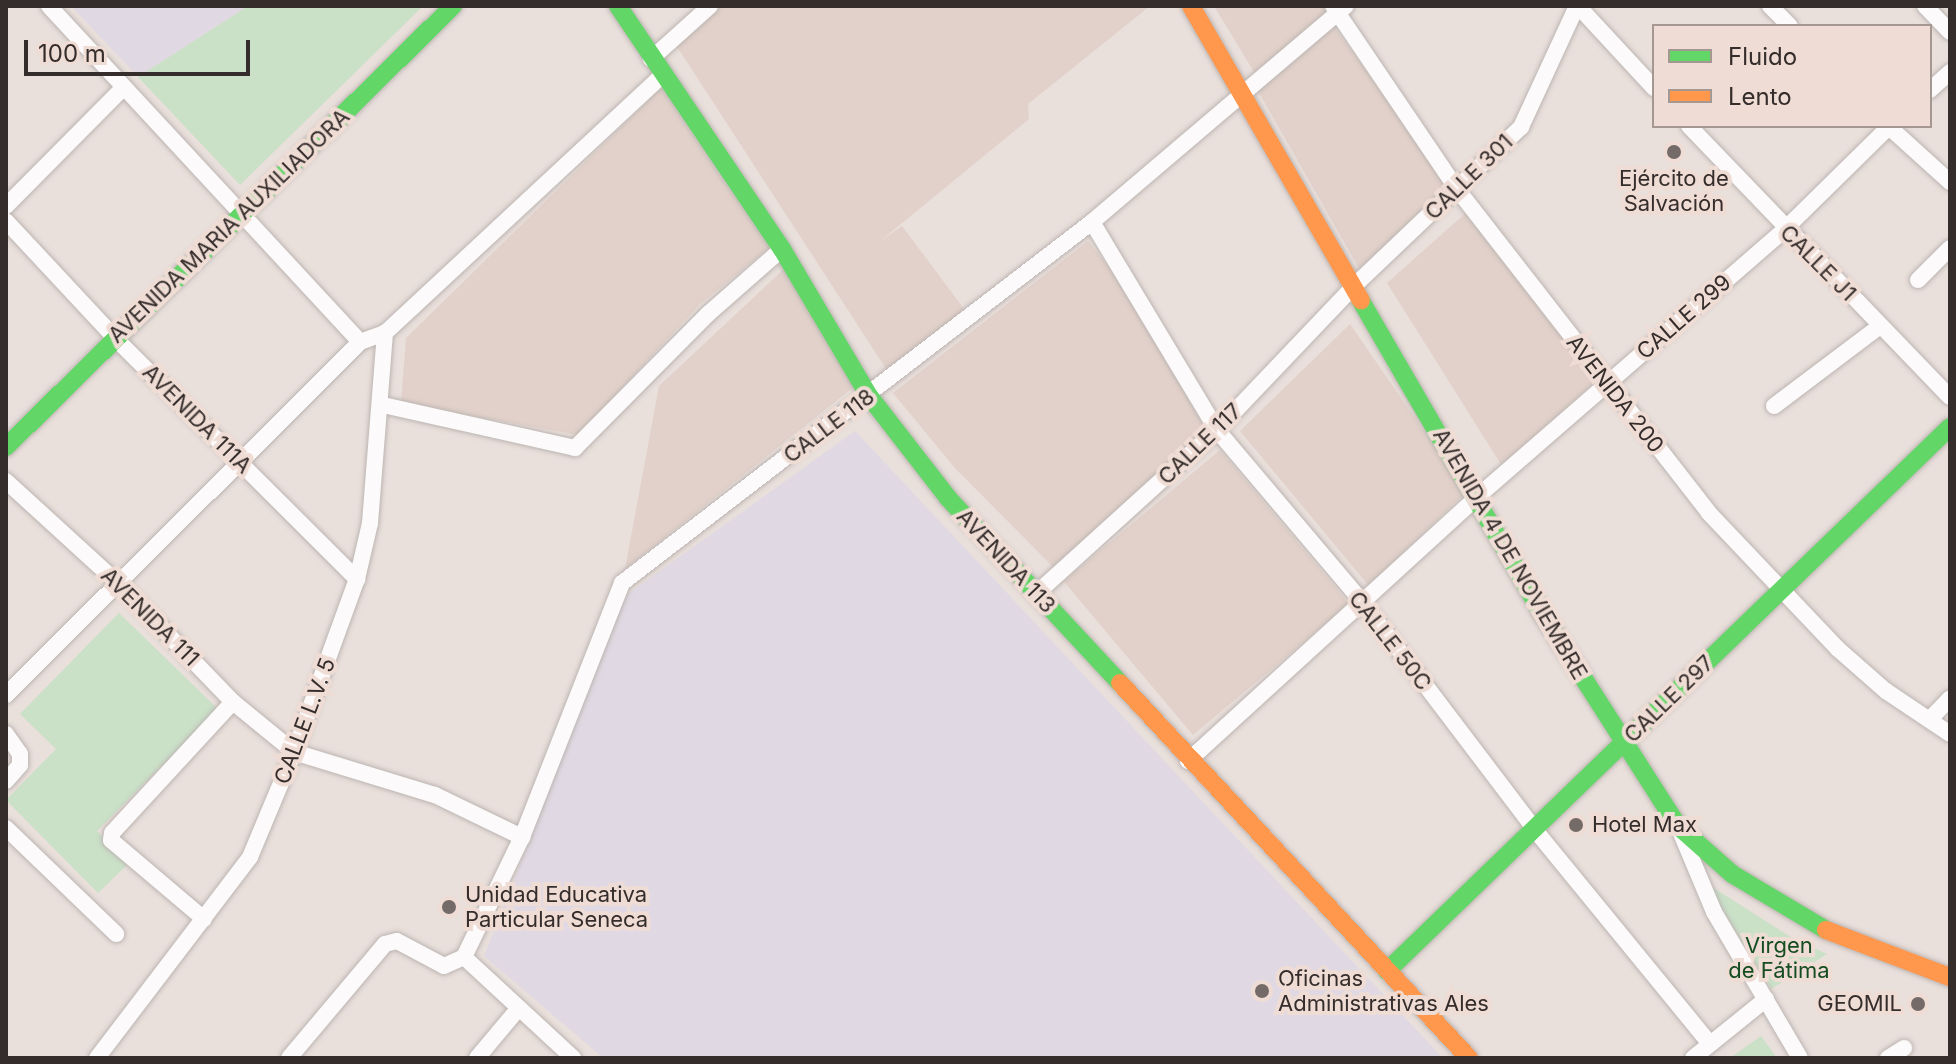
<!DOCTYPE html>
<meta charset="utf-8">
<style>
body{margin:0}
#map{position:relative;width:1956px;height:1064px;overflow:hidden;background:#e9dfdb;font-family:Inter,sans-serif}
div>[style]{position:absolute}
.commercial>*{inset:0;background:#e2d1ca;transform-origin:0 0}
.industrial>*{inset:0;background:#e0d9e3}
.green>*{inset:0;background:#cae0c7}
.roads{filter:drop-shadow(0 0 2px #bcb5b2) drop-shadow(0 0 2px #bcb5b2)}
.street>*{height:16px;margin:-8px;padding:0 8px;transform-origin:8px;border-radius:8px;background:#fcfafa}
.fast>*{height:18px;margin:-9px;padding:0 9px;transform-origin:9px;border-radius:9px;background:#63d668}
.slow>*{height:18px;margin:-9px;padding:0 9px;transform-origin:9px;border-radius:9px;background:#ff974d}
.dots>*{width:22px;height:22px;translate:-50% -50%;box-sizing:border-box;border:4px solid #efddd5;border-radius:50%}
span{translate:-50% -50%;white-space:nowrap;text-align:center;line-height:1.15;-webkit-text-stroke:8px #efddd5;paint-order:stroke}
.street-label{font-size:22px;color:#352d2b}
.poi-label{font-size:22px;color:#352d2b}
.left{translate:0 -50%;text-align:left}
.right{translate:-100% -50%;text-align:right}
.park-label{font-size:22px;color:#154c22}
.frame{position:absolute;inset:0;border:8px solid #352d2b;pointer-events:none}
.legend{position:absolute;left:1652px;top:24px;width:280px;height:104px;box-sizing:border-box;background:#efddd5;border:2px solid #a59791;margin:0;padding:10px 14px;list-style:none;font-size:24px;color:#352d2b}
.legend li{display:flex;align-items:center;gap:16px;height:40px}
.legend b{width:40px;border:2px solid #a59791}
.scale{position:absolute;left:24px;top:40px;width:226px;height:36px;box-sizing:border-box;border:4px solid #352d2b;border-top:0;padding-left:10px;font-size:24px;line-height:28px;white-space:nowrap;color:#352d2b;-webkit-text-stroke:6px #efddd5;paint-order:stroke}
</style>
<div id="map">
<div class="commercial">
<i style="clip-path:polygon(721px 6px,1150px 6px,1028px 104px,1029px 119px,879px 242px,902px 226px,964px 309px,892px 378px,676px 45px)"></i>
<i style="clip-path:polygon(1214px 6px,1324px 6px,1328px 13px,1254px 72px)"></i>
<i style="clip-path:polygon(1334px 27px,1456px 193px,1360px 270px,1258px 91px)"></i>
<i style="clip-path:polygon(661px 88px,769px 248px,700px 304px,578px 435px,401px 403px,406px 338px)"></i>
<i style="clip-path:polygon(1468px 211px,1598px 379px,1502px 466px,1387px 283px)"></i>
<i style="clip-path:polygon(1088px 241px,1124px 286px,1206px 430px,1056px 570px,955px 468px,893px 393px)"></i>
<i style="clip-path:polygon(785px 268px,855px 386px,625px 569px,659px 386px)"></i>
<i style="clip-path:polygon(1350px 324px,1466px 492px,1369px 586px,1240px 431px)"></i>
<i style="left:1220px;top:450px;width:201px;height:204px;rotate:50deg"></i>
</div>
<div class="industrial">
<i style="clip-path:polygon(71px 6px,248px 6px,138px 77px)"></i>
<i style="clip-path:polygon(855px 431px,1443px 1058px,603px 1058px,484px 956px,625px 596px)"></i>
</div>
<div class="green">
<i style="clip-path:polygon(248px 6px,423px 6px,240px 185px,138px 77px)"></i>
<i style="clip-path:polygon(119px 613px,218px 709px,97px 831px,129px 863px,98px 893px,6px 800px,56px 749px,20px 714px)"></i>
<i style="clip-path:polygon(1706px 883px,1789px 936px,1827px 954px,1771px 989px)"></i>
<i style="clip-path:polygon(1761px 1036px,1777px 1058px,1730px 1058px)"></i>
</div>
<div class="roads">
<div class="street">
<i style="left:49px;top:6px;width:458px;rotate:47.2deg"></i>
<i style="left:1333px;top:6px;width:221px;rotate:55.9deg"></i>
<i style="left:1457px;top:189px;width:410px;rotate:52.1deg"></i>
<i style="left:1709px;top:513px;width:187px;rotate:46.5deg"></i>
<i style="left:1838px;top:649px;width:64px;rotate:41.2deg"></i>
<i style="left:1886px;top:691px;width:77px;rotate:33.9deg"></i>
<i style="left:1578px;top:6px;width:112px;rotate:47.2deg"></i>
<i style="left:1770px;top:6px;width:28px;rotate:45deg"></i>
<i style="left:1925px;top:6px;width:36px;rotate:46deg"></i>
<i style="left:651px;top:59px;width:79px;rotate:-41.9deg"></i>
<i style="left:1930px;top:90px;width:27px;rotate:-42deg"></i>
<i style="left:1689px;top:126px;width:376px;rotate:46.1deg"></i>
<i style="left:1888px;top:126px;width:84px;rotate:42.1deg"></i>
<i style="left:6px;top:206px;width:166px;rotate:-45.2deg"></i>
<i style="left:6px;top:221px;width:160px;rotate:47deg"></i>
<i style="left:115px;top:338px;width:342px;rotate:44.9deg"></i>
<i style="left:1092px;top:222px;width:243px;rotate:59deg"></i>
<i style="left:1217px;top:430px;width:226px;rotate:49.8deg"></i>
<i style="left:1363px;top:603px;width:285px;rotate:52.8deg"></i>
<i style="left:1535px;top:830px;width:276px;rotate:50.7deg"></i>
<i style="left:1918px;top:280px;width:45px;rotate:-45deg"></i>
<i style="left:383px;top:405px;width:197px;rotate:12.6deg"></i>
<i style="left:575px;top:448px;width:189px;rotate:-45.2deg"></i>
<i style="left:708px;top:314px;width:98px;rotate:-41.3deg"></i>
<i style="left:1774px;top:406px;width:133px;rotate:-37deg"></i>
<i style="left:6px;top:481px;width:156px;rotate:42.4deg"></i>
<i style="left:121px;top:586px;width:161px;rotate:46deg"></i>
<i style="left:233px;top:702px;width:79px;rotate:39.3deg"></i>
<i style="left:294px;top:752px;width:147px;rotate:17deg"></i>
<i style="left:435px;top:795px;width:97px;rotate:25.8deg"></i>
<i style="left:1037px;top:593px;width:243px;rotate:-42.2deg"></i>
<i style="left:1217px;top:430px;width:199px;rotate:-46.4deg"></i>
<i style="left:1354px;top:286px;width:231px;rotate:-43.6deg"></i>
<i style="left:1521px;top:127px;width:133px;rotate:-65.2deg"></i>
<i style="left:6px;top:695px;width:500px;rotate:-44.9deg"></i>
<i style="left:360px;top:342px;width:27px;rotate:-20deg"></i>
<i style="left:385px;top:333px;width:378px;rotate:-42.9deg"></i>
<i style="left:1930px;top:719px;width:29px;rotate:-46deg"></i>
<i style="left:6px;top:734px;width:24px;rotate:55deg"></i>
<i style="left:20px;top:754px;width:11px;rotate:90deg"></i>
<i style="left:20px;top:765px;width:21px;rotate:131deg"></i>
<i style="left:1188px;top:761px;width:391px;rotate:-42.4deg"></i>
<i style="left:1477px;top:497px;width:407px;rotate:-41deg"></i>
<i style="left:1784px;top:230px;width:148px;rotate:-44.5deg"></i>
<i style="left:6px;top:828px;width:153px;rotate:43.9deg"></i>
<i style="left:1680px;top:831px;width:88px;rotate:67.2deg"></i>
<i style="left:1714px;top:912px;width:169px;rotate:59.5deg"></i>
<i style="left:204px;top:919px;width:122px;rotate:-139.7deg"></i>
<i style="left:111px;top:840px;width:7px;rotate:-82deg"></i>
<i style="left:112px;top:833px;width:178px;rotate:-47.3deg"></i>
<i style="left:464px;top:957px;width:149px;rotate:42.8deg"></i>
<i style="left:97px;top:1058px;width:253px;rotate:-52.7deg"></i>
<i style="left:250px;top:857px;width:114px;rotate:-67.3deg"></i>
<i style="left:294px;top:752px;width:184px;rotate:-70deg"></i>
<i style="left:357px;top:579px;width:57px;rotate:-76.9deg"></i>
<i style="left:370px;top:523px;width:191px;rotate:-85.5deg"></i>
<i style="left:289px;top:1058px;width:149px;rotate:-49.9deg"></i>
<i style="left:385px;top:944px;width:12px;rotate:-14deg"></i>
<i style="left:397px;top:941px;width:53px;rotate:28deg"></i>
<i style="left:444px;top:966px;width:22px;rotate:-24deg"></i>
<i style="left:464px;top:957px;width:133px;rotate:-64.2deg"></i>
<i style="left:522px;top:837px;width:273px;rotate:-68.5deg"></i>
<i style="left:622px;top:583px;width:593px;rotate:-37.53deg"></i>
<i style="left:1092px;top:222px;width:333px;rotate:-40.4deg"></i>
<i style="left:477px;top:1058px;width:65px;rotate:-50deg"></i>
<i style="left:1693px;top:1058px;width:94px;rotate:-38.9deg"></i>
<i style="left:1888px;top:1058px;width:19px;rotate:-32deg"></i>
</div>
<div class="fast">
<i style="left:618px;top:6px;width:293px;rotate:56deg"></i>
<i style="left:782px;top:249px;width:171px;rotate:59.4deg"></i>
<i style="left:869px;top:396px;width:129px;rotate:52.2deg"></i>
<i style="left:948px;top:498px;width:253px;rotate:47.1deg"></i>
<i style="left:1361px;top:301px;width:363px;rotate:59.9deg"></i>
<i style="left:1543px;top:615px;width:250px;rotate:57.4deg"></i>
<i style="left:1678px;top:826px;width:72px;rotate:41.6deg"></i>
<i style="left:1732px;top:874px;width:109px;rotate:30.8deg"></i>
<i style="left:6px;top:447px;width:628px;rotate:-44.61deg"></i>
<i style="left:1387px;top:971px;width:783px;rotate:-44.02deg"></i>
</div>
<div class="slow">
<i style="left:1191px;top:6px;width:340px;rotate:60deg"></i>
<i style="left:1120px;top:683px;width:512px;rotate:47.06deg"></i>
<i style="left:1826px;top:930px;width:133px;rotate:20.8deg"></i>
</div>
</div>
<div class="dots">
<i style="left:1674px;top:152px;background:#746b69"></i>
<i style="left:1576px;top:825px;background:#746b69"></i>
<i style="left:449px;top:907px;background:#746b69"></i>
<i style="left:1262px;top:991px;background:#746b69"></i>
<i style="left:1918px;top:1004px;background:#746b69"></i>
</div>
<div class="street-label">
<span style="left:1469px;top:177px;rotate:-44deg">CALLE 301</span>
<span style="left:229px;top:226px;rotate:-44deg">AVENIDA MARIA AUXILIADORA</span>
<span style="left:1818px;top:263px;rotate:45deg">CALLE J1</span>
<span style="left:1684px;top:317px;rotate:-41deg">CALLE 299</span>
<span style="left:1615px;top:394px;rotate:52deg">AVENIDA 200</span>
<span style="left:197px;top:419px;rotate:45deg">AVENIDA 111A</span>
<span style="left:829px;top:426px;rotate:-37deg">CALLE 118</span>
<span style="left:1200px;top:444px;rotate:-44deg">CALLE 117</span>
<span style="left:1510px;top:554px;rotate:60deg">AVENIDA 4 DE NOVIEMBRE</span>
<span style="left:1006px;top:561px;rotate:47deg">AVENIDA 113</span>
<span style="left:150px;top:617px;rotate:45deg">AVENIDA 111</span>
<span style="left:1390px;top:641px;rotate:52deg">CALLE 50C</span>
<span style="left:1669px;top:699px;rotate:-44deg">CALLE 297</span>
<span style="left:305px;top:721px;rotate:-69deg">CALLE L.V. 5</span>
</div>
<div class="poi-label">
<span style="left:1674px;top:191px">Ejército de<br>Salvación</span>
<span class="left" style="left:1592px;top:825px">Hotel Max</span>
<span class="left" style="left:465px;top:907px">Unidad Educativa<br>Particular Seneca</span>
<span class="left" style="left:1278px;top:991px">Oficinas<br>Administrativas Ales</span>
<span class="right" style="left:1902px;top:1004px">GEOMIL</span>
</div>
<div class="park-label">
<span style="left:1779px;top:958px">Virgen<br>de Fátima</span>
</div>
<div class="frame"></div>
<ul class="legend">
<li><b style="height:10px;background:#63d668"></b>Fluido</li>
<li><b style="height:10px;background:#ff974d"></b>Lento</li>
</ul>
<div class="scale">100 m</div>
</div>
